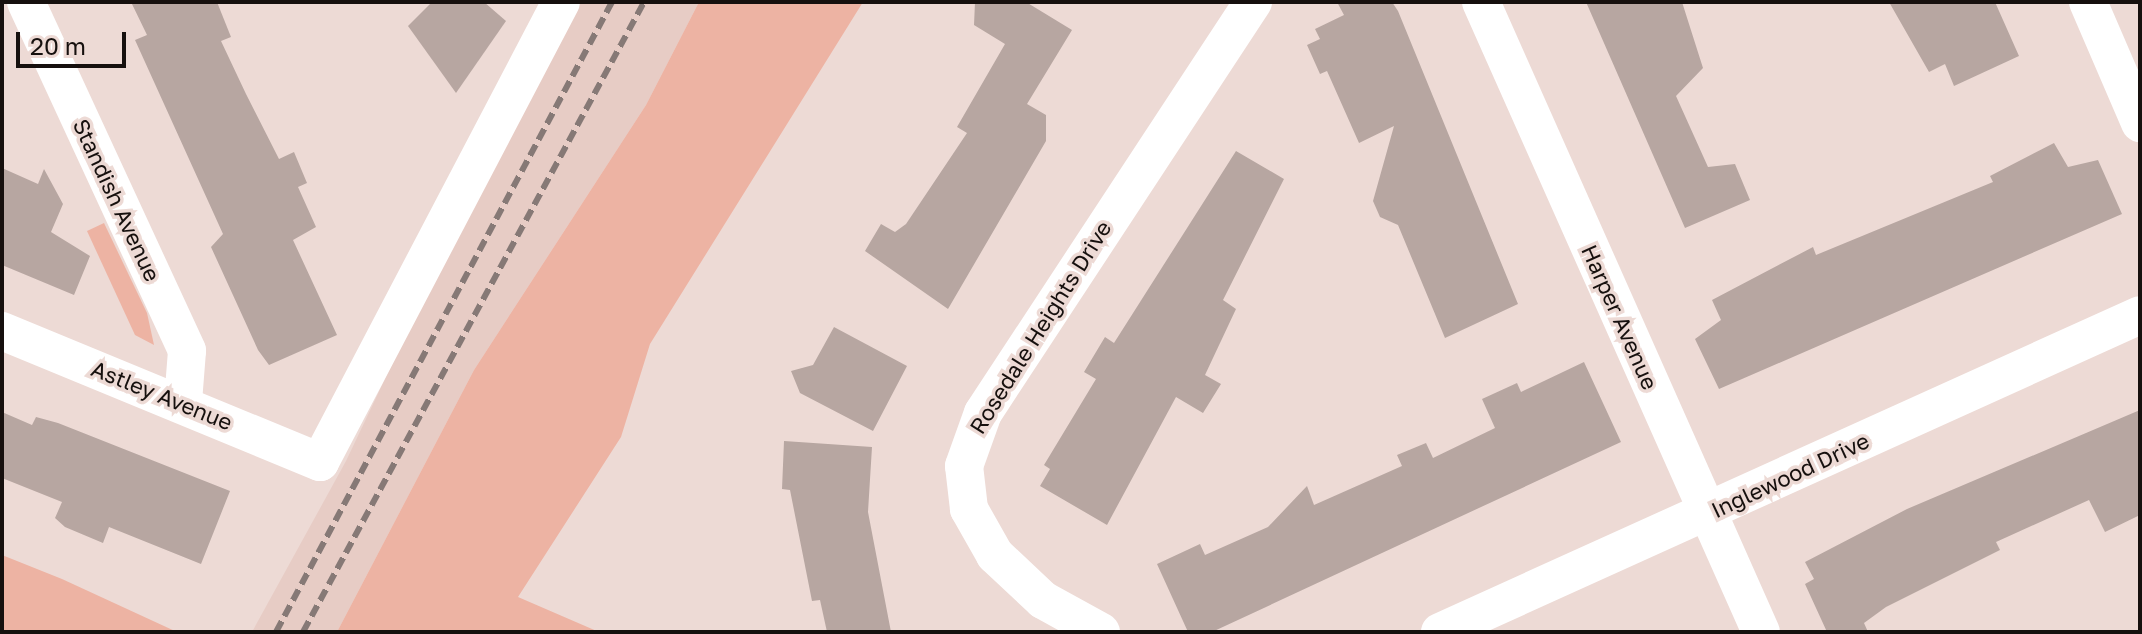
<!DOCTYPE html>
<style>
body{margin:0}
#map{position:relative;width:2142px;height:634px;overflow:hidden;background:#eddad5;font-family:"Golos Text",sans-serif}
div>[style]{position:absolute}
.built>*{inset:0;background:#e7ccc5}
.green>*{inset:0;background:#edb3a3}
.building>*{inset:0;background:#b7a6a1}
.minor>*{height:38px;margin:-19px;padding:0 19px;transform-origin:19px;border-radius:19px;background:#fff}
.rail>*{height:6px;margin-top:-3px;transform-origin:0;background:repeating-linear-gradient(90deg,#867976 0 12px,transparent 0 18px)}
span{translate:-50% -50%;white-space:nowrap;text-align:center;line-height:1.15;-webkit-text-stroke:7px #eddad5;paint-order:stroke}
.street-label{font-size:22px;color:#16100e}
.frame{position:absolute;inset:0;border:4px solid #16100e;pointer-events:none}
.scale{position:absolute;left:16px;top:32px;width:110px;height:36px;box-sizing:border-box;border:4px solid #16100e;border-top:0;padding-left:10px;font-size:24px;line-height:28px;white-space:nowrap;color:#16100e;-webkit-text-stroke:6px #eddad5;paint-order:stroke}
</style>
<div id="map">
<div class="built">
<i style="clip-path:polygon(564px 2px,699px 2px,646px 105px,474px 370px,337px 632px,252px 632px,346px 461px)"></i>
</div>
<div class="green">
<i style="clip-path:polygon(699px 2px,863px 2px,650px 344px,621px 437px,518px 597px,599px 632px,337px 632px,474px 370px,646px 105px)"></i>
<i style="clip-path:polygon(104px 223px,147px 313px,154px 345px,135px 335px,87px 231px)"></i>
<i style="clip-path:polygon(2px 555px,62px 579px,177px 632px,2px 632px)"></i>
</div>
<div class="building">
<i style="clip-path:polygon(131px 2px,217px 2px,231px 37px,221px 41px,246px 94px,279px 159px,294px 152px,307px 183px,298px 187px,316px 227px,293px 240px,337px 335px,269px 365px,258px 350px,211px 247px,223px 234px,135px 40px,147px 35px)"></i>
<i style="clip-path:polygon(432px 2px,484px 2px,506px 21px,456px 93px,408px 26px)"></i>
<i style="clip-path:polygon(975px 2px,1026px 2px,1072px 30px,1027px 104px,1046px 115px,1046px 141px,948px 309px,865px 251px,881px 224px,895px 232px,906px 224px,967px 133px,957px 127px,1005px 44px,974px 25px)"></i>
<i style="clip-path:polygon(1337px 2px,1392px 2px,1398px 11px,1518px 304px,1445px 338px,1398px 225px,1380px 217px,1373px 201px,1394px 126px,1359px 143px,1327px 71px,1320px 74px,1307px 45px,1320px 39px,1315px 29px,1344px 15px)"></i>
<i style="clip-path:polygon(1586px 2px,1682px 2px,1703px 68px,1676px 96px,1708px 167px,1735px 164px,1750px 200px,1685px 228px)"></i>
<i style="clip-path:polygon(1889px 2px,1995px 2px,2019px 56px,1954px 86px,1945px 64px,1929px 72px)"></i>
<i style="clip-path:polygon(2054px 143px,2068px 167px,2098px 160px,2122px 214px,1719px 389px,1695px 339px,1721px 320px,1712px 300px,1813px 247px,1816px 255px,1993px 182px,1990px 176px)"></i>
<i style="clip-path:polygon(1236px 151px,1284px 179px,1223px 300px,1236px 309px,1205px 375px,1221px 384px,1203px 413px,1176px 397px,1107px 525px,1040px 486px,1050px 469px,1044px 465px,1096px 379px,1084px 372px,1105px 337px,1114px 343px)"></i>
<i style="clip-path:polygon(2px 168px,38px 184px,44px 169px,63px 204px,51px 232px,90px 256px,74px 295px,2px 265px)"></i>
<i style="clip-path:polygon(834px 327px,907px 366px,873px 431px,800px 393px,791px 371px,813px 365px)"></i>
<i style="clip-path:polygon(1584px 362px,1621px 442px,1212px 632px,1188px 632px,1157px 564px,1200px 544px,1205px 555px,1268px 527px,1307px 486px,1314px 505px,1402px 466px,1397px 455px,1426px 443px,1433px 458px,1495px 428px,1482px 399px,1517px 383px,1521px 392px)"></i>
<i style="clip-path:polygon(2140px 410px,2140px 515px,2105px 532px,2089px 500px,1996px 542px,2000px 550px,1886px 607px,1864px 623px,1868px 632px,1827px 632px,1805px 584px,1814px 579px,1805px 562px,1907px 509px)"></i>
<i style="clip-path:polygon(2px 412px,32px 425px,36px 417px,58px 423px,230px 491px,201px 564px,109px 527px,103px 543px,65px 527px,55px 518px,62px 502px,2px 478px)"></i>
<i style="clip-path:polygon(784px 441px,872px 447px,868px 512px,891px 632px,827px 632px,820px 600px,812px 601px,790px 490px,782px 489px)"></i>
</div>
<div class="minor">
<i style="left:26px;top:2px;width:384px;rotate:65.2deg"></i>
<i style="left:187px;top:351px;width:51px;rotate:94.5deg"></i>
<i style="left:1481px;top:2px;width:689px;rotate:66.04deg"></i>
<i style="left:2088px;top:2px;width:132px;rotate:66.7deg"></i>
<i style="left:2px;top:331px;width:344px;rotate:22.4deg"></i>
<i style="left:320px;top:462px;width:519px;rotate:-62.35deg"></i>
<i style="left:1101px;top:632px;width:66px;rotate:-151.1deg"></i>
<i style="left:1043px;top:600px;width:66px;rotate:-136.8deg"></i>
<i style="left:995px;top:555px;width:53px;rotate:-119.5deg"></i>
<i style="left:969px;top:509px;width:43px;rotate:-96.6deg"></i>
<i style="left:964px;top:466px;width:56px;rotate:-70.3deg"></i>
<i style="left:983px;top:413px;width:492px;rotate:-56.7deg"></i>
<i style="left:1440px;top:632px;width:768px;rotate:-24.36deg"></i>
</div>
<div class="rail">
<i style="left:276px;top:632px;width:714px;rotate:-61.93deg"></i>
<i style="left:303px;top:632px;width:716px;rotate:-61.57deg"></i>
</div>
<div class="street-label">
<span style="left:117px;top:200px;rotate:65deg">Standish Avenue</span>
<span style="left:1620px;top:317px;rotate:66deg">Harper Avenue</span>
<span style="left:1040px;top:327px;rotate:-58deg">Rosedale Heights Drive</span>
<span style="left:162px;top:395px;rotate:22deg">Astley Avenue</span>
<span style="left:1790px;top:475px;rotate:-25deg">Inglewood Drive</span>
</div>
<div class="frame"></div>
<div class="scale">20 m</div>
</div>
